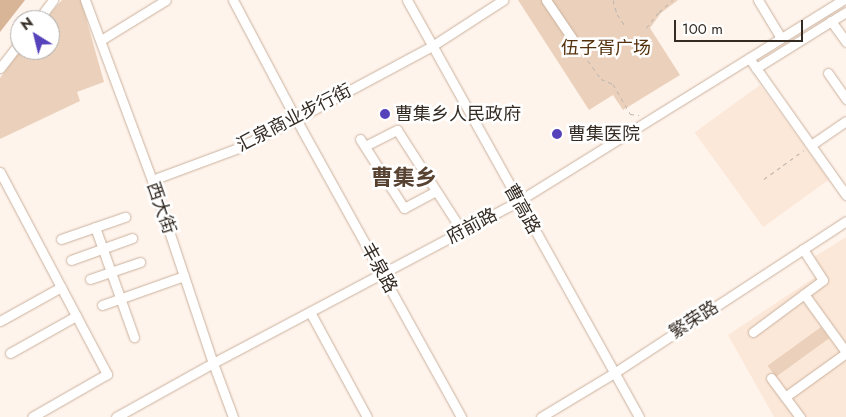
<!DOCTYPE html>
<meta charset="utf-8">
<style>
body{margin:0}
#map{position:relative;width:846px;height:417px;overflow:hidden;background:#fff4ec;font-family:Jost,"Noto Sans SC",sans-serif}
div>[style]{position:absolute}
.built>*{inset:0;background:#fce8d9;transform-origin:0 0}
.green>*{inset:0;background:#ebd1bb;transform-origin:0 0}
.water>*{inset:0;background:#d9b597}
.path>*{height:1px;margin-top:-0.5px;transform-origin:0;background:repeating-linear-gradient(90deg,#c1b7af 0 4px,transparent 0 8px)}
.roads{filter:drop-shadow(0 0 1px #cab19d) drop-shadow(0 0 1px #cab19d)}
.minor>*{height:9px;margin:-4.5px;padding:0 4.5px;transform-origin:4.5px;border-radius:4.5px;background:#fff}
.dots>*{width:14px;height:14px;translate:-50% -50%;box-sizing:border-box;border:2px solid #fff;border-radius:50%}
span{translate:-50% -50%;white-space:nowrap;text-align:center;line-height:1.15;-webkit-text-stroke:5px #fff;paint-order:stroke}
.park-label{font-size:18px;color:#54300c}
.poi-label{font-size:18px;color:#342b23}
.left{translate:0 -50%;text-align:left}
.street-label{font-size:18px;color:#342b23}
.district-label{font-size:22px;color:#584332;font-weight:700}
.north{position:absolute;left:10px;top:10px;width:50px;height:50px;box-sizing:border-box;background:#fff;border:1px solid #aeaaa7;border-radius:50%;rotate:324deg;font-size:14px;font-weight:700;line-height:20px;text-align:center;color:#342b23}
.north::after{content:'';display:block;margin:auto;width:18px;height:22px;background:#5643bb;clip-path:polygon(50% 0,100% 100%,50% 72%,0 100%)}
.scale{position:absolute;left:674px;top:20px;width:129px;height:22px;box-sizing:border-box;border:2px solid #342b23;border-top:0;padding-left:6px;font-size:15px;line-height:18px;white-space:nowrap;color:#342b23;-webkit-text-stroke:4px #fff;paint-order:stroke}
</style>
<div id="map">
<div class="built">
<i style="left:760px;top:85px;width:117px;height:81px;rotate:54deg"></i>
<i style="clip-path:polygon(846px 237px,846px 417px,774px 417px,728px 335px,815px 277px,806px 262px)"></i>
</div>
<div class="green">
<i style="clip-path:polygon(62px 0,81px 0,104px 82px,77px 92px,80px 101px,0 139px,0 78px,21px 50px,50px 50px,50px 20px,45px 20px)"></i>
<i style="clip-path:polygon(518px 0,678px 0,661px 13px,650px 28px,680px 75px,623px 110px,613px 95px,589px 110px)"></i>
<i style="left:821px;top:327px;width:14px;height:66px;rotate:54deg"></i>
</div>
<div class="water">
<i style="clip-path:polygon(0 0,25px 0,0 32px)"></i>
</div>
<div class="path">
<i style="left:613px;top:0;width:15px;rotate:74deg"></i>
<i style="left:617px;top:14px;width:14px;rotate:56deg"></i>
<i style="left:646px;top:28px;width:21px;rotate:-51deg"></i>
<i style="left:659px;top:12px;width:18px;rotate:-41deg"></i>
<i style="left:583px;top:54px;width:31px;rotate:54deg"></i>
<i style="left:601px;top:79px;width:13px;rotate:23deg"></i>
<i style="left:613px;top:84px;width:34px;rotate:60deg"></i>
<i style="left:630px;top:114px;width:9px;rotate:6deg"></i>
<i style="left:764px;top:179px;width:49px;rotate:-35.9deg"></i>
</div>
<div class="roads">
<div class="minor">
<i style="left:85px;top:0;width:192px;rotate:69.6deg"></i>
<i style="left:152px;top:180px;width:193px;rotate:71.6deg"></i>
<i style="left:213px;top:363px;width:58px;rotate:69.7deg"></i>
<i style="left:233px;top:0;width:135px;rotate:62.1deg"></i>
<i style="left:296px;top:119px;width:341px;rotate:61deg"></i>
<i style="left:407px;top:0;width:477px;rotate:60.9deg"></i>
<i style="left:546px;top:0;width:57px;rotate:55.8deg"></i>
<i style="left:758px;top:0;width:44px;rotate:58.8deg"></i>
<i style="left:38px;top:20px;width:25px;rotate:-53deg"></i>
<i style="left:831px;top:21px;width:26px;rotate:54deg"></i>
<i style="left:101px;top:40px;width:76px;rotate:-31.6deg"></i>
<i style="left:749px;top:58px;width:168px;rotate:54.7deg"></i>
<i style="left:0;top:68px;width:33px;rotate:-52deg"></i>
<i style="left:756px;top:68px;width:106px;rotate:-31.9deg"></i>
<i style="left:828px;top:73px;width:32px;rotate:55deg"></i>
<i style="left:360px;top:139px;width:82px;rotate:57.5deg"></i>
<i style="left:404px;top:208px;width:36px;rotate:-28deg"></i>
<i style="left:811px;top:145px;width:42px;rotate:-34.4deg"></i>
<i style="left:365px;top:146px;width:36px;rotate:-27deg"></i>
<i style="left:397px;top:130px;width:120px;rotate:57.2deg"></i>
<i style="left:0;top:172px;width:229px;rotate:62.1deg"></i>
<i style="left:107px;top:374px;width:86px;rotate:150.2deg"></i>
<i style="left:152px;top:180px;width:92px;rotate:-20.4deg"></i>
<i style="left:238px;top:148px;width:65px;rotate:-26.6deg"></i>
<i style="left:296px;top:119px;width:154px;rotate:-28.2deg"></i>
<i style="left:432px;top:46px;width:85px;rotate:-32.9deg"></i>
<i style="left:95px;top:227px;width:117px;rotate:70.5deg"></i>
<i style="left:61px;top:239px;width:68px;rotate:-19deg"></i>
<i style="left:71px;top:260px;width:65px;rotate:-19.8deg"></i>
<i style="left:90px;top:279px;width:53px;rotate:-18.8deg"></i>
<i style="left:804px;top:294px;width:72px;rotate:54.1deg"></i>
<i style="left:102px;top:305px;width:87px;rotate:-19.5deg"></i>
<i style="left:310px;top:312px;width:119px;rotate:61.5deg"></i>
<i style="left:0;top:321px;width:70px;rotate:-29.1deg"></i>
<i style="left:753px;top:332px;width:87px;rotate:-36.6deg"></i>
<i style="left:823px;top:280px;width:37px;rotate:-123deg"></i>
<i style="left:10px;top:353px;width:76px;rotate:-29.3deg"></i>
<i style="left:771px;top:378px;width:49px;rotate:53.4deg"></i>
<i style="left:785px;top:397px;width:75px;rotate:-35.8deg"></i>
<i style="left:116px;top:417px;width:111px;rotate:-29.1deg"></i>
<i style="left:213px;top:363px;width:344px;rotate:-27.9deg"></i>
<i style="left:517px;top:202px;width:384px;rotate:-31.8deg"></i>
<i style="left:541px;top:417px;width:85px;rotate:-31.1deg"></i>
<i style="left:614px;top:373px;width:277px;rotate:-33.2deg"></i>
</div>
</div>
<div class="dots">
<i style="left:385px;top:114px;background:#5643bb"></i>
<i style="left:557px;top:134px;background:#5643bb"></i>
</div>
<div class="park-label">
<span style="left:606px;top:48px">伍子胥广场</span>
</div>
<div class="poi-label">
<span class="left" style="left:395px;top:114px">曹集乡人民政府</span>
<span class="left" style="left:568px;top:134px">曹集医院</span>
</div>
<div class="street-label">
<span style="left:294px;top:118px;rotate:-27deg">汇泉商业步行街</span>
<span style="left:161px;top:208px;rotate:71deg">西大街</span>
<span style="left:522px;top:209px;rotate:61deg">曹高路</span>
<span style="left:472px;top:226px;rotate:-28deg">府前路</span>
<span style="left:379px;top:268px;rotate:61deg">丰泉路</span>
<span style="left:694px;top:320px;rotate:-33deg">繁荣路</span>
</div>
<div class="district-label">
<span style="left:404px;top:178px">曹集乡</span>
</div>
<div class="north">N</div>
<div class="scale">100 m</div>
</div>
